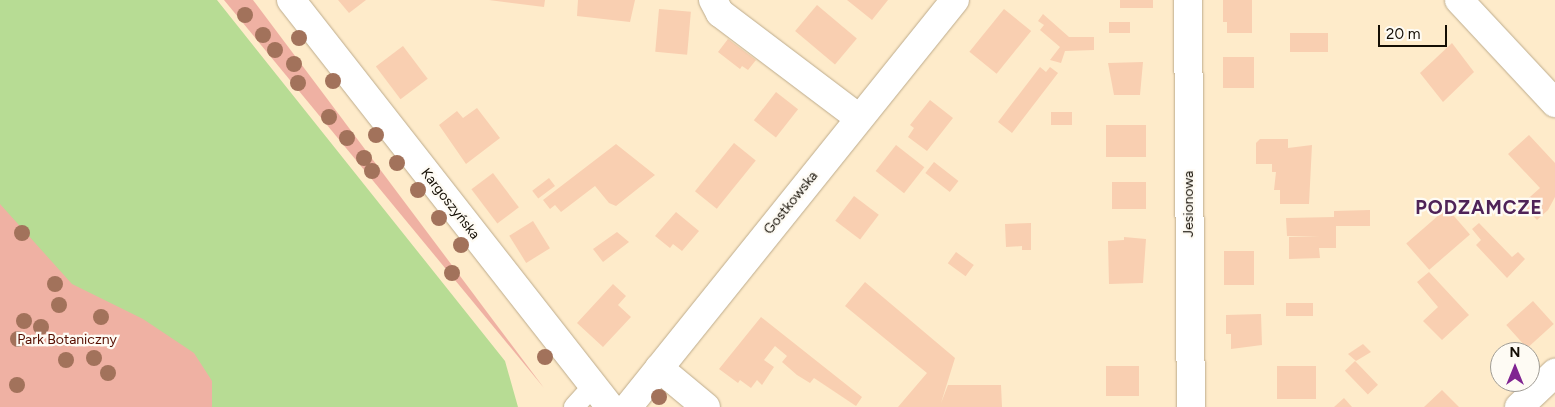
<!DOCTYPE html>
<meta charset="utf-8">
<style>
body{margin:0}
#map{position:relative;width:1555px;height:407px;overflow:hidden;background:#feebca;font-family:Figtree,sans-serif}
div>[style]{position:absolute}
.green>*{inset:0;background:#efb1a3}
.water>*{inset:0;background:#b7dc94}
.building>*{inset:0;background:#f9cfb1;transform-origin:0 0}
.roads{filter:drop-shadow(0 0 1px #bdab8c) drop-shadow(0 0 1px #bdab8c)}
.pedestrian>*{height:20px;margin:-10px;padding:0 10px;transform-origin:10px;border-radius:10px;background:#fff}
.minor>*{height:28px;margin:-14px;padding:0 14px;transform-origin:14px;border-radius:14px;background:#fff}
.trees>*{width:16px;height:16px;margin:-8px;border-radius:50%;background:#a2725b}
span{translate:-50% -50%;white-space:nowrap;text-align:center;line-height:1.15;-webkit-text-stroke:4.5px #fefbf4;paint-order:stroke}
.street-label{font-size:14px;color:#140e04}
.park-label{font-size:14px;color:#570f01}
.district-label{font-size:19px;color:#4f2357;font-weight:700;letter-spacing:1px}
.north{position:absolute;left:1490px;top:342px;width:50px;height:50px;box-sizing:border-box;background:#fefbf4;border:1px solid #a09c94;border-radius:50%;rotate:0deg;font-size:14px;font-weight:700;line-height:20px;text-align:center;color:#140e04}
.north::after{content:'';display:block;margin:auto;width:18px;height:22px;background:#802491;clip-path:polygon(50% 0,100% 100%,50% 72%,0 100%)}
.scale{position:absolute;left:1378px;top:25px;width:69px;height:22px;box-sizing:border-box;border:2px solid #140e04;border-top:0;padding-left:6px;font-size:15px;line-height:18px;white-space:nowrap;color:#140e04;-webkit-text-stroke:4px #fefbf4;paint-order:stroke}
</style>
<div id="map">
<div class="green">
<i style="clip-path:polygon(224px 0,253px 0,544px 388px)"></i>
<i style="clip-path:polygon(0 191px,131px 289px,271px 407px,0 407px)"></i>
</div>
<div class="water">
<i style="clip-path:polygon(0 0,217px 0,505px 361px,518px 407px,212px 407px,212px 381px,194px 353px,143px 319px,72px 284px,0 204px)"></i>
</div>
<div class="building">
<i style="clip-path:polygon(338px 0,366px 0,349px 13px)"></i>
<i style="clip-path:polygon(489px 0,545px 0,544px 7px)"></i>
<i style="clip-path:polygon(578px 0,635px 0,630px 22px,577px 16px)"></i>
<i style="clip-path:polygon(847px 0,888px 0,872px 20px)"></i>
<i style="left:1120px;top:0;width:33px;height:8px"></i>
<i style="clip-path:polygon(1223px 0,1252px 0,1252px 33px,1227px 33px,1227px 22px,1223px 22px)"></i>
<i style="left:817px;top:5px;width:52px;height:34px;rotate:40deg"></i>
<i style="left:659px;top:9px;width:32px;height:43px;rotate:5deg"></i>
<i style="left:1004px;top:9px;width:35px;height:55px;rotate:39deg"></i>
<i style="clip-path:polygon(1043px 14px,1069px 37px,1094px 37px,1094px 50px,1065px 51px,1061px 63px,1050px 60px,1060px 47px,1040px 30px,1044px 25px,1038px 21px)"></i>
<i style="left:1130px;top:22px;width:11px;height:21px;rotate:90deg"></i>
<i style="left:1290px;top:33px;width:38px;height:19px"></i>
<i style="clip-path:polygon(728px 39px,756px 60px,748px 70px,742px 66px,740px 69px,718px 52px)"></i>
<i style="clip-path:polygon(1452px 43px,1474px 72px,1443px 102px,1420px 73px)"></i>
<i style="left:403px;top:46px;width:41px;height:34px;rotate:53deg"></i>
<i style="left:1223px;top:57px;width:31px;height:31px"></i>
<i style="clip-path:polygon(1143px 62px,1140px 95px,1114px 95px,1108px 63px)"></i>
<i style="clip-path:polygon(1040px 67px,1046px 72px,1050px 67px,1058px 73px,1012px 133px,998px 122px)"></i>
<i style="left:776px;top:92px;width:28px;height:36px;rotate:38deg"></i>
<i style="clip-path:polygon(930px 100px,953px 118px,927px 151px,908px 137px,914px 128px,910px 125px)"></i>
<i style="clip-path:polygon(477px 108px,500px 138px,466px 164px,439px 125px,457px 111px,463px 118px)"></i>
<i style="left:1051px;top:112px;width:21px;height:13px"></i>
<i style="left:1106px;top:125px;width:40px;height:32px"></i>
<i style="clip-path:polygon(1529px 135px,1555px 163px,1555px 197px,1548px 210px,1537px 220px,1522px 204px,1540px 188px,1508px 154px)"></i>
<i style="clip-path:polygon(1260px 139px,1288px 139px,1288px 148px,1312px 145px,1309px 204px,1280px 204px,1280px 190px,1274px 190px,1276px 172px,1272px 172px,1272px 164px,1256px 164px,1256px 143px)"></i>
<i style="left:734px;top:143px;width:28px;height:62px;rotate:39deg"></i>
<i style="clip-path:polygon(616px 144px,655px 175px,616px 206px,609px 203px,595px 186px,561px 212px,555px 205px,550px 209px,543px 200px)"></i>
<i style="left:896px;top:145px;width:36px;height:33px;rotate:38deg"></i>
<i style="left:934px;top:162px;width:31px;height:14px;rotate:38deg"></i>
<i style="left:493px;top:173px;width:43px;height:27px;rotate:53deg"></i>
<i style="left:549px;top:178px;width:10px;height:21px;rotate:53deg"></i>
<i style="left:1112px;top:182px;width:34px;height:27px"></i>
<i style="left:854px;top:196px;width:31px;height:31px;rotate:37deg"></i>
<i style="left:1447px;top:208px;width:35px;height:54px;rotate:49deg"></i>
<i style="clip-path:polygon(1370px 210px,1370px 226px,1336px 226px,1336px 248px,1319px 248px,1320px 258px,1289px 259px,1289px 237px,1320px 236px,1287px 236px,1286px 218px,1334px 217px,1334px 211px)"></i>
<i style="clip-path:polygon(676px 212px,699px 231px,682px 251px,673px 244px,670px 248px,655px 236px)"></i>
<i style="left:533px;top:221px;width:32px;height:28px;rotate:58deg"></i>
<i style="clip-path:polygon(1031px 223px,1031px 250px,1022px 250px,1022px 246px,1006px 247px,1005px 224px)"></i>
<i style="clip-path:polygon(1479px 223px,1512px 257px,1518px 252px,1525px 259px,1507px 278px,1476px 245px,1481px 240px,1472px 229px)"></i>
<i style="clip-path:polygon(617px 232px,629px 242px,603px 262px,593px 249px)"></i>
<i style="clip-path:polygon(1124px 237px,1146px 239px,1143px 283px,1109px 284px,1108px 241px,1124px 240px)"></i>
<i style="left:1254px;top:251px;width:34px;height:30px;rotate:90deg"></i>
<i style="left:956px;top:252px;width:22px;height:14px;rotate:36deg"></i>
<i style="clip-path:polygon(1429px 272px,1469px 315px,1442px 340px,1423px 321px,1438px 307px,1417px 282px)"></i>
<i style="clip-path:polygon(865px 282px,955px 358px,941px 403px,948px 385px,1001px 385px,1002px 407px,898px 407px,927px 373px,845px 306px)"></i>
<i style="clip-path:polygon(613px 284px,626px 296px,618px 305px,631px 317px,603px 347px,577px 323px)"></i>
<i style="left:1533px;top:301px;width:31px;height:36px;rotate:48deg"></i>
<i style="left:1286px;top:303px;width:27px;height:13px"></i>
<i style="clip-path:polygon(1261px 314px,1262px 345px,1231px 349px,1231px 334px,1226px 334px,1226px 315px)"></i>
<i style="clip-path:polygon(761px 317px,862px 397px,856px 406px,814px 378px,810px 383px,797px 375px,782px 362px,787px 356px,775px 346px,764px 360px,774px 367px,762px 385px,757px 380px,751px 388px,740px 380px,738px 383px,719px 369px)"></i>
<i style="clip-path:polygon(1363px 344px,1371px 352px,1356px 361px,1348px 354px)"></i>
<i style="left:1355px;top:361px;width:33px;height:14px;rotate:46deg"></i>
<i style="left:1106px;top:366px;width:33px;height:30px"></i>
<i style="left:1277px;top:366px;width:39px;height:33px"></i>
<i style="clip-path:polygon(1442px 390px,1459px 407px,1424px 407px)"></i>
<i style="clip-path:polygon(1344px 398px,1352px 407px,1334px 407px)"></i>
</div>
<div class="roads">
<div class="pedestrian">
<i style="left:574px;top:407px;width:28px;rotate:-48deg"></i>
</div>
<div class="minor">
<i style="left:291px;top:0;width:517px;rotate:51.91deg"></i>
<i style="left:713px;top:0;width:15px;rotate:62deg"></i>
<i style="left:720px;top:13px;width:174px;rotate:37.1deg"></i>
<i style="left:1188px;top:0;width:407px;rotate:89.6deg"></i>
<i style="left:1459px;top:0;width:141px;rotate:47deg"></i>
<i style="left:659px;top:368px;width:61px;rotate:39.7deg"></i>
<i style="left:628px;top:407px;width:522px;rotate:-51.22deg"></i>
<i style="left:1519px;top:407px;width:50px;rotate:-43.4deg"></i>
</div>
</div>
<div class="trees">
<i style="left:245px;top:15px"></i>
<i style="left:263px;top:35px"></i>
<i style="left:299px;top:38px"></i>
<i style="left:275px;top:50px"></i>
<i style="left:294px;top:64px"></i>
<i style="left:333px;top:81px"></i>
<i style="left:298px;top:83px"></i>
<i style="left:329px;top:117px"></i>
<i style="left:376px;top:135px"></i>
<i style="left:347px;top:138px"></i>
<i style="left:364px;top:158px"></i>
<i style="left:397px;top:163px"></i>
<i style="left:372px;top:171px"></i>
<i style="left:418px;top:190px"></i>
<i style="left:439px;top:218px"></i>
<i style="left:22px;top:233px"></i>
<i style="left:461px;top:245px"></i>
<i style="left:452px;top:273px"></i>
<i style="left:55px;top:284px"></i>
<i style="left:59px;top:305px"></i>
<i style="left:101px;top:317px"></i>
<i style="left:24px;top:321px"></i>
<i style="left:41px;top:327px"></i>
<i style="left:18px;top:339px"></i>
<i style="left:545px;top:357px"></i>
<i style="left:94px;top:358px"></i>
<i style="left:66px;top:360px"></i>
<i style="left:108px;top:373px"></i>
<i style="left:17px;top:385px"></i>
<i style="left:659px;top:397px"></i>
</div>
<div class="street-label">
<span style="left:791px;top:203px;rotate:-51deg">Gostkowska</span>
<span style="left:450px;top:204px;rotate:52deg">Kargoszyńska</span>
<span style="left:1189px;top:204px;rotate:-90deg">Jesionowa</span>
</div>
<div class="park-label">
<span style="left:67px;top:340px">Park Botaniczny</span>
</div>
<div class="district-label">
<span style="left:1479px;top:208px">PODZAMCZE</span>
</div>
<div class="north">N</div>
<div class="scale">20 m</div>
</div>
